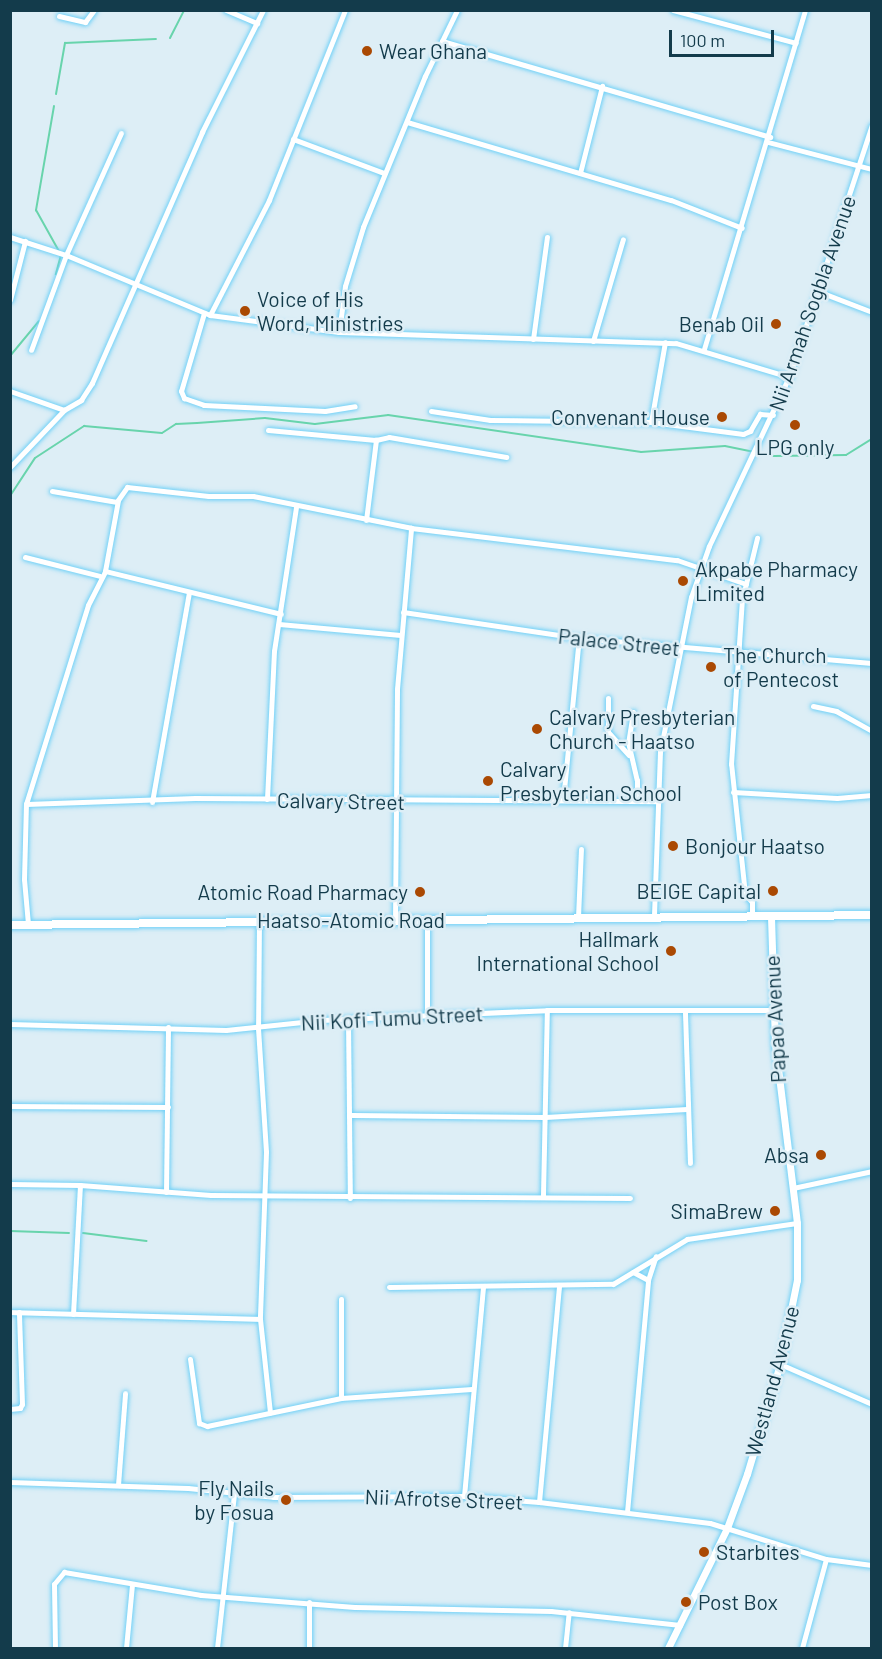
<!DOCTYPE html>
<style>
body{margin:0}
#map{position:relative;width:882px;height:1659px;overflow:hidden;background:#ddeef6;font-family:Barlow,sans-serif}
div>[style]{position:absolute}
.stream>*{height:2px;margin:-1px;padding:0 1px;transform-origin:1px;border-radius:1px;background:#68d4ac}
.roads{filter:drop-shadow(0 0 2px #72d1f7) drop-shadow(0 0 2px #72d1f7)}
.minor>*{height:5px;margin:-2.5px;padding:0 2.5px;transform-origin:2.5px;border-radius:2.5px;background:#fff}
.tertiary>*{height:7px;margin:-3.5px;padding:0 3.5px;transform-origin:3.5px;border-radius:3.5px;background:#fff}
.secondary>*{height:8px;margin:-4px;padding:0 4px;transform-origin:4px;border-radius:4px;background:#fff}
.dots>*{width:16px;height:16px;translate:-50% -50%;box-sizing:border-box;border:3px solid #ddeef6;border-radius:50%}
span{translate:-50% -50%;white-space:nowrap;text-align:center;line-height:1.15;-webkit-text-stroke:5px #ddeef6;paint-order:stroke}
.poi-label{font-size:21px;color:#133b4b}
.left{translate:0 -50%;text-align:left}
.right{translate:-100% -50%;text-align:right}
.street-label{font-size:21px;color:#133b4b}
.frame{position:absolute;inset:0;border:12px solid #133b4b;pointer-events:none}
.scale{position:absolute;left:669px;top:30px;width:105px;height:27px;box-sizing:border-box;border:3px solid #133b4b;border-top:0;padding-left:8px;font-size:18px;line-height:21px;white-space:nowrap;color:#133b4b;-webkit-text-stroke:4px #ddeef6;paint-order:stroke}
</style>
<div id="map">
<div class="stream">
<i style="left:170px;top:38px;width:31px;rotate:-63deg"></i>
<i style="left:56px;top:94px;width:52px;rotate:-80deg"></i>
<i style="left:65px;top:43px;width:91px;rotate:-2.5deg"></i>
<i style="left:54px;top:106px;width:106px;rotate:99.8deg"></i>
<i style="left:36px;top:210px;width:51px;rotate:60.9deg"></i>
<i style="left:61px;top:255px;width:20px;rotate:105deg"></i>
<i style="left:10px;top:356px;width:45px;rotate:-50.4deg"></i>
<i style="left:10px;top:496px;width:45px;rotate:-56.7deg"></i>
<i style="left:35px;top:458px;width:59px;rotate:-33.1deg"></i>
<i style="left:84px;top:426px;width:78px;rotate:5.1deg"></i>
<i style="left:162px;top:433px;width:17px;rotate:-33deg"></i>
<i style="left:176px;top:424px;width:21px;rotate:-3deg"></i>
<i style="left:197px;top:423px;width:68px;rotate:-4.2deg"></i>
<i style="left:265px;top:418px;width:50px;rotate:6.8deg"></i>
<i style="left:315px;top:424px;width:74px;rotate:-7deg"></i>
<i style="left:388px;top:415px;width:256px;rotate:8.3deg"></i>
<i style="left:641px;top:452px;width:84px;rotate:-4.1deg"></i>
<i style="left:725px;top:446px;width:50px;rotate:11.5deg"></i>
<i style="left:774px;top:456px;width:72px;rotate:-0.8deg"></i>
<i style="left:846px;top:455px;width:31px;rotate:-32deg"></i>
<i style="left:10px;top:1231px;width:59px;rotate:1.9deg"></i>
<i style="left:83px;top:1233px;width:64px;rotate:7.1deg"></i>
</div>
<div class="roads">
<div class="minor">
<i style="left:226px;top:10px;width:34px;rotate:23deg"></i>
<i style="left:673px;top:10px;width:127px;rotate:15deg"></i>
<i style="left:59px;top:16px;width:27px;rotate:13deg"></i>
<i style="left:85px;top:22px;width:15px;rotate:-53deg"></i>
<i style="left:442px;top:41px;width:342px;rotate:16.3deg"></i>
<i style="left:407px;top:122px;width:275px;rotate:16.5deg"></i>
<i style="left:671px;top:200px;width:76px;rotate:21.5deg"></i>
<i style="left:121px;top:133px;width:134px;rotate:114.3deg"></i>
<i style="left:66px;top:255px;width:156px;rotate:22.6deg"></i>
<i style="left:210px;top:315px;width:130px;rotate:7.5deg"></i>
<i style="left:339px;top:332px;width:337px;rotate:1.9deg"></i>
<i style="left:676px;top:343px;width:118px;rotate:16.7deg"></i>
<i style="left:293px;top:139px;width:97px;rotate:20.5deg"></i>
<i style="left:768px;top:142px;width:107px;rotate:14.6deg"></i>
<i style="left:580px;top:173px;width:90px;rotate:-75.8deg"></i>
<i style="left:10px;top:237px;width:59px;rotate:17.8deg"></i>
<i style="left:66px;top:255px;width:101px;rotate:110.2deg"></i>
<i style="left:820px;top:292px;width:56px;rotate:21deg"></i>
<i style="left:10px;top:300px;width:61px;rotate:-75.7deg"></i>
<i style="left:204px;top:313px;width:81px;rotate:106.4deg"></i>
<i style="left:181px;top:391px;width:8px;rotate:67deg"></i>
<i style="left:184px;top:398px;width:21px;rotate:19deg"></i>
<i style="left:204px;top:405px;width:121px;rotate:2.8deg"></i>
<i style="left:325px;top:411px;width:30px;rotate:-9deg"></i>
<i style="left:210px;top:315px;width:129px;rotate:-62.8deg"></i>
<i style="left:269px;top:200px;width:205px;rotate:-68.2deg"></i>
<i style="left:339px;top:332px;width:46px;rotate:-82.6deg"></i>
<i style="left:345px;top:286px;width:62px;rotate:-73deg"></i>
<i style="left:363px;top:227px;width:163px;rotate:-67.7deg"></i>
<i style="left:425px;top:76px;width:73px;rotate:-64.1deg"></i>
<i style="left:533px;top:339px;width:103px;rotate:-82.2deg"></i>
<i style="left:593px;top:341px;width:106px;rotate:-73.6deg"></i>
<i style="left:704px;top:349px;width:354px;rotate:-73.4deg"></i>
<i style="left:10px;top:391px;width:57px;rotate:19.4deg"></i>
<i style="left:431px;top:411px;width:60px;rotate:8.7deg"></i>
<i style="left:490px;top:420px;width:161px;rotate:0.7deg"></i>
<i style="left:651px;top:422px;width:81px;rotate:-80.1deg"></i>
<i style="left:651px;top:422px;width:93px;rotate:7.4deg"></i>
<i style="left:743px;top:434px;width:8px;rotate:-23deg"></i>
<i style="left:750px;top:431px;width:20px;rotate:-60deg"></i>
<i style="left:760px;top:414px;width:13px;rotate:4deg"></i>
<i style="left:268px;top:430px;width:108px;rotate:5.3deg"></i>
<i style="left:376px;top:440px;width:13px;rotate:-13deg"></i>
<i style="left:389px;top:437px;width:119px;rotate:9.7deg"></i>
<i style="left:10px;top:467px;width:79px;rotate:-46.5deg"></i>
<i style="left:64px;top:410px;width:20px;rotate:-30deg"></i>
<i style="left:81px;top:400px;width:20px;rotate:-57deg"></i>
<i style="left:92px;top:383px;width:274px;rotate:-66.3deg"></i>
<i style="left:202px;top:132px;width:136px;rotate:-63.4deg"></i>
<i style="left:52px;top:491px;width:66px;rotate:9.6deg"></i>
<i style="left:366px;top:520px;width:81px;rotate:-82.9deg"></i>
<i style="left:25px;top:557px;width:77px;rotate:14.2deg"></i>
<i style="left:105px;top:571px;width:181px;rotate:13.7deg"></i>
<i style="left:403px;top:612px;width:178px;rotate:8.4deg"></i>
<i style="left:579px;top:638px;width:294px;rotate:4.9deg"></i>
<i style="left:279px;top:624px;width:122px;rotate:5.2deg"></i>
<i style="left:608px;top:698px;width:34px;rotate:90deg"></i>
<i style="left:608px;top:732px;width:31px;rotate:48deg"></i>
<i style="left:813px;top:706px;width:24px;rotate:12deg"></i>
<i style="left:836px;top:711px;width:41px;rotate:29.1deg"></i>
<i style="left:633px;top:712px;width:30px;rotate:99deg"></i>
<i style="left:628px;top:742px;width:39px;rotate:77deg"></i>
<i style="left:637px;top:780px;width:21px;rotate:90deg"></i>
<i style="left:733px;top:792px;width:104px;rotate:3.3deg"></i>
<i style="left:837px;top:798px;width:35px;rotate:-5deg"></i>
<i style="left:267px;top:799px;width:148px;rotate:-87.3deg"></i>
<i style="left:274px;top:651px;width:146px;rotate:-81.3deg"></i>
<i style="left:563px;top:800px;width:163px;rotate:-84.4deg"></i>
<i style="left:152px;top:802px;width:212px;rotate:-80deg"></i>
<i style="left:26px;top:804px;width:169px;rotate:-2deg"></i>
<i style="left:195px;top:798px;width:461px;rotate:0.4deg"></i>
<i style="left:654px;top:915px;width:163px;rotate:-87.9deg"></i>
<i style="left:660px;top:752px;width:158px;rotate:-78.7deg"></i>
<i style="left:691px;top:597px;width:54px;rotate:-70.6deg"></i>
<i style="left:709px;top:546px;width:187px;rotate:-64.7deg"></i>
<i style="left:789px;top:377px;width:265px;rotate:-71.8deg"></i>
<i style="left:752px;top:916px;width:14px;rotate:-90deg"></i>
<i style="left:752px;top:902px;width:11px;rotate:-131deg"></i>
<i style="left:745px;top:894px;width:131px;rotate:-96.1deg"></i>
<i style="left:731px;top:764px;width:164px;rotate:-86.2deg"></i>
<i style="left:742px;top:600px;width:64px;rotate:-76.4deg"></i>
<i style="left:578px;top:917px;width:68px;rotate:-87.5deg"></i>
<i style="left:395px;top:920px;width:231px;rotate:-89.5deg"></i>
<i style="left:397px;top:689px;width:162px;rotate:-85deg"></i>
<i style="left:427px;top:920px;width:95px;rotate:90deg"></i>
<i style="left:259px;top:921px;width:107px;rotate:90.5deg"></i>
<i style="left:258px;top:1028px;width:124px;rotate:86.3deg"></i>
<i style="left:266px;top:1152px;width:167px;rotate:92.1deg"></i>
<i style="left:260px;top:1319px;width:94px;rotate:83.9deg"></i>
<i style="left:28px;top:924px;width:45px;rotate:-95.1deg"></i>
<i style="left:24px;top:879px;width:75px;rotate:-88.5deg"></i>
<i style="left:26px;top:804px;width:208px;rotate:-72.7deg"></i>
<i style="left:88px;top:605px;width:38px;rotate:-63deg"></i>
<i style="left:105px;top:571px;width:72px;rotate:-79.6deg"></i>
<i style="left:118px;top:500px;width:16px;rotate:-55deg"></i>
<i style="left:127px;top:487px;width:82px;rotate:6.3deg"></i>
<i style="left:209px;top:496px;width:44px"></i>
<i style="left:253px;top:496px;width:161px;rotate:11.4deg"></i>
<i style="left:411px;top:528px;width:268px;rotate:6.9deg"></i>
<i style="left:677px;top:560px;width:73px;rotate:19.2deg"></i>
<i style="left:685px;top:1013px;width:150px;rotate:88.1deg"></i>
<i style="left:348px;top:1019px;width:179px;rotate:89.4deg"></i>
<i style="left:10px;top:1024px;width:216px;rotate:1.6deg"></i>
<i style="left:226px;top:1030px;width:96px;rotate:-6deg"></i>
<i style="left:321px;top:1020px;width:226px;rotate:-2.5deg"></i>
<i style="left:547px;top:1010px;width:226px"></i>
<i style="left:10px;top:1106px;width:158px;rotate:0.4deg"></i>
<i style="left:352px;top:1115px;width:193px;rotate:0.6deg"></i>
<i style="left:545px;top:1117px;width:142px;rotate:-3.2deg"></i>
<i style="left:10px;top:1184px;width:70px;rotate:0.8deg"></i>
<i style="left:80px;top:1185px;width:131px;rotate:4.4deg"></i>
<i style="left:211px;top:1195px;width:419px;rotate:0.4deg"></i>
<i style="left:793px;top:1188px;width:81px;rotate:-12.1deg"></i>
<i style="left:166px;top:1192px;width:165px;rotate:-89.3deg"></i>
<i style="left:543px;top:1195px;width:185px;rotate:-88.8deg"></i>
<i style="left:633px;top:1272px;width:17px;rotate:28deg"></i>
<i style="left:389px;top:1287px;width:224px;rotate:-0.8deg"></i>
<i style="left:613px;top:1284px;width:87px;rotate:-31.3deg"></i>
<i style="left:687px;top:1239px;width:111px;rotate:-8.3deg"></i>
<i style="left:10px;top:1312px;width:250px;rotate:1.6deg"></i>
<i style="left:73px;top:1314px;width:129px;rotate:-86.9deg"></i>
<i style="left:190px;top:1359px;width:65px;rotate:82deg"></i>
<i style="left:199px;top:1423px;width:9px;rotate:21deg"></i>
<i style="left:207px;top:1426px;width:137px;rotate:-11.8deg"></i>
<i style="left:341px;top:1398px;width:131px;rotate:-3.9deg"></i>
<i style="left:780px;top:1364px;width:100px;rotate:23.5deg"></i>
<i style="left:341px;top:1398px;width:99px;rotate:-90deg"></i>
<i style="left:10px;top:1409px;width:10px;rotate:-6deg"></i>
<i style="left:20px;top:1408px;width:4px;rotate:-63deg"></i>
<i style="left:22px;top:1404px;width:92px;rotate:-91.9deg"></i>
<i style="left:10px;top:1482px;width:178px;rotate:1.9deg"></i>
<i style="left:188px;top:1488px;width:85px;rotate:6deg"></i>
<i style="left:273px;top:1497px;width:191px;rotate:-0.3deg"></i>
<i style="left:464px;top:1496px;width:75px;rotate:4.6deg"></i>
<i style="left:539px;top:1502px;width:172px;rotate:7deg"></i>
<i style="left:710px;top:1523px;width:121px;rotate:17.2deg"></i>
<i style="left:826px;top:1559px;width:46px;rotate:7.4deg"></i>
<i style="left:118px;top:1485px;width:92px;rotate:-85.6deg"></i>
<i style="left:464px;top:1496px;width:210px;rotate:-84.8deg"></i>
<i style="left:539px;top:1502px;width:218px;rotate:-84.7deg"></i>
<i style="left:627px;top:1512px;width:233px;rotate:-84.8deg"></i>
<i style="left:648px;top:1280px;width:25px;rotate:-72deg"></i>
<i style="left:55px;top:1648px;width:64px;rotate:-90.9deg"></i>
<i style="left:54px;top:1584px;width:16px;rotate:-50deg"></i>
<i style="left:64px;top:1572px;width:139px;rotate:9.5deg"></i>
<i style="left:201px;top:1595px;width:154px;rotate:4.5deg"></i>
<i style="left:355px;top:1607px;width:196px;rotate:1.2deg"></i>
<i style="left:551px;top:1611px;width:130px;rotate:6.2deg"></i>
<i style="left:126px;top:1648px;width:64px;rotate:-84.6deg"></i>
<i style="left:217px;top:1648px;width:156px;rotate:-83.7deg"></i>
<i style="left:309px;top:1648px;width:46px;rotate:-90deg"></i>
<i style="left:565px;top:1648px;width:36px;rotate:-84deg"></i>
<i style="left:802px;top:1648px;width:92px;rotate:-74.9deg"></i>
</div>
<div class="tertiary">
<i style="left:668px;top:1648px;width:134px;rotate:-63.8deg"></i>
<i style="left:727px;top:1528px;width:58px;rotate:-69.7deg"></i>
<i style="left:747px;top:1474px;width:115px;rotate:-73.3deg"></i>
<i style="left:780px;top:1364px;width:86px;rotate:-78.6deg"></i>
<i style="left:797px;top:1280px;width:57px;rotate:-90deg"></i>
<i style="left:797px;top:1223px;width:180px;rotate:-97deg"></i>
<i style="left:775px;top:1044px;width:128px;rotate:-91.8deg"></i>
</div>
<div class="secondary">
<i style="left:10px;top:925px;width:862px;rotate:-0.66deg"></i>
</div>
</div>
<div class="dots">
<i style="left:367px;top:51px;background:#aa4903"></i>
<i style="left:245px;top:311px;background:#aa4903"></i>
<i style="left:776px;top:324px;background:#aa4903"></i>
<i style="left:722px;top:417px;background:#aa4903"></i>
<i style="left:795px;top:425px;background:#aa4903"></i>
<i style="left:683px;top:581px;background:#aa4903"></i>
<i style="left:711px;top:667px;background:#aa4903"></i>
<i style="left:537px;top:729px;background:#aa4903"></i>
<i style="left:488px;top:781px;background:#aa4903"></i>
<i style="left:673px;top:846px;background:#aa4903"></i>
<i style="left:773px;top:891px;background:#aa4903"></i>
<i style="left:420px;top:892px;background:#aa4903"></i>
<i style="left:671px;top:951px;background:#aa4903"></i>
<i style="left:821px;top:1155px;background:#aa4903"></i>
<i style="left:775px;top:1211px;background:#aa4903"></i>
<i style="left:286px;top:1500px;background:#aa4903"></i>
<i style="left:704px;top:1552px;background:#aa4903"></i>
<i style="left:686px;top:1602px;background:#aa4903"></i>
</div>
<div class="poi-label">
<span class="left" style="left:379px;top:51px">Wear Ghana</span>
<span class="left" style="left:257px;top:311px">Voice of His<br>Word, Ministries</span>
<span class="right" style="left:764px;top:324px">Benab Oil</span>
<span class="right" style="left:710px;top:417px">Convenant House</span>
<span style="left:795px;top:447px">LPG only</span>
<span class="left" style="left:695px;top:581px">Akpabe Pharmacy<br>Limited</span>
<span class="left" style="left:723px;top:667px">The Church<br>of Pentecost</span>
<span class="left" style="left:549px;top:729px">Calvary Presbyterian<br>Church - Haatso</span>
<span class="left" style="left:500px;top:781px">Calvary<br>Presbyterian School</span>
<span class="left" style="left:685px;top:846px">Bonjour Haatso</span>
<span class="right" style="left:761px;top:891px">BEIGE Capital</span>
<span class="right" style="left:408px;top:892px">Atomic Road Pharmacy</span>
<span class="right" style="left:659px;top:951px">Hallmark<br>International School</span>
<span class="right" style="left:809px;top:1155px">Absa</span>
<span class="right" style="left:763px;top:1211px">SimaBrew</span>
<span class="right" style="left:274px;top:1500px">Fly Nails<br>by Fosua</span>
<span class="left" style="left:716px;top:1552px">Starbites</span>
<span class="left" style="left:698px;top:1602px">Post Box</span>
</div>
<div class="street-label">
<span style="left:812px;top:303px;rotate:-71deg">Nii Armah Sogbla Avenue</span>
<span style="left:619px;top:642px;rotate:6deg">Palace Street</span>
<span style="left:341px;top:801px;rotate:1deg">Calvary Street</span>
<span style="left:351px;top:920px">Haatso-Atomic Road</span>
<span style="left:392px;top:1018px;rotate:-3deg">Nii Kofi Tumu Street</span>
<span style="left:775px;top:1019px;rotate:-93deg">Papao Avenue</span>
<span style="left:772px;top:1381px;rotate:-75deg">Westland Avenue</span>
<span style="left:444px;top:1499px;rotate:2deg">Nii Afrotse Street</span>
</div>
<div class="frame"></div>
<div class="scale">100 m</div>
</div>
